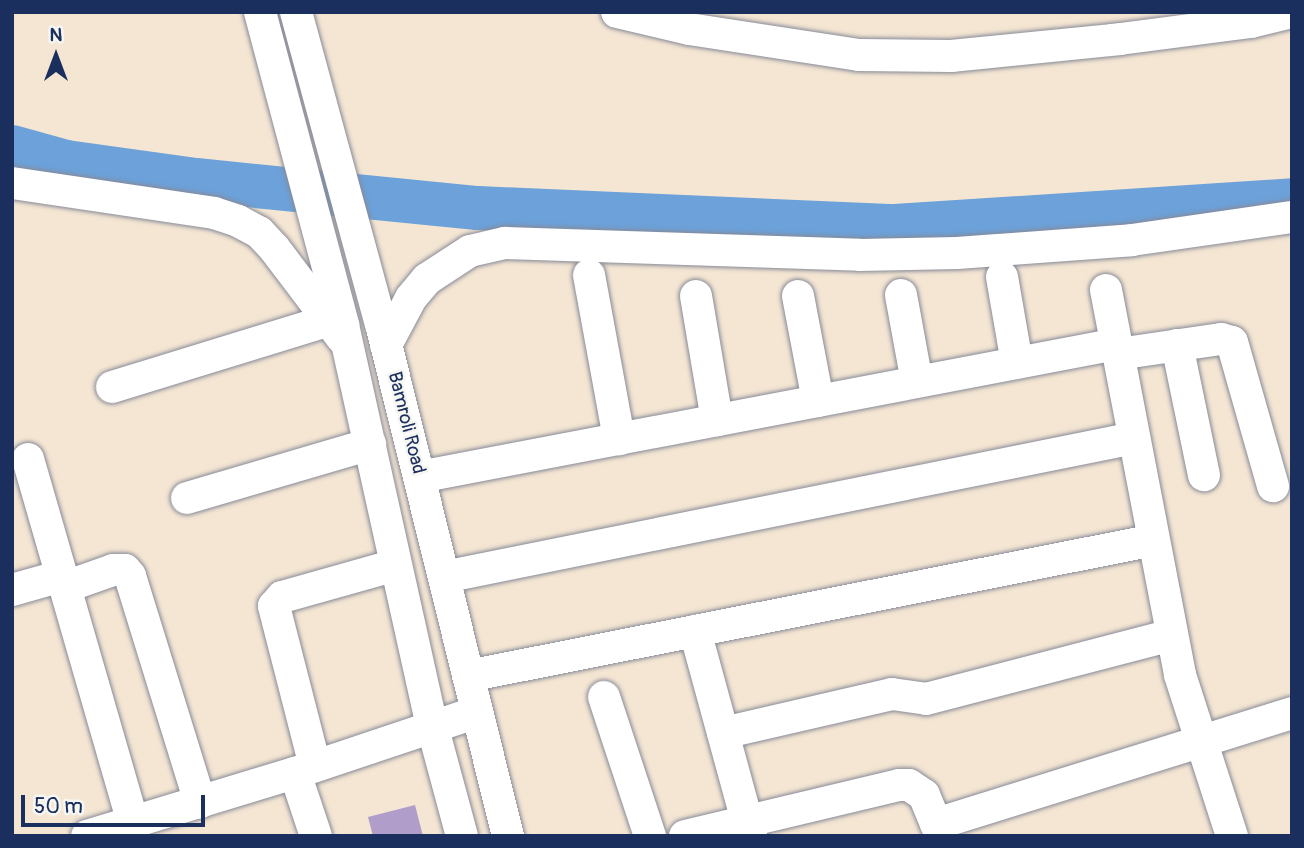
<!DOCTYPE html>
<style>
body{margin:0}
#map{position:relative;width:1304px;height:848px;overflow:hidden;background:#f4e6d3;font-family:Pangolin,sans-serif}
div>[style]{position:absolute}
.river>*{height:44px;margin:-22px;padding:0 22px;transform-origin:22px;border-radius:22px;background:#6ca1d9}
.building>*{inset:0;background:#b09dc9}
.roads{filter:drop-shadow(0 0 2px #888a98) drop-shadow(0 0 2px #888a98)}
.minor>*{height:32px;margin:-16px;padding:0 16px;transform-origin:16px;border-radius:16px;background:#fff}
span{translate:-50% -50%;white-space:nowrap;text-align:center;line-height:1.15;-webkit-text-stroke:5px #f6f6f2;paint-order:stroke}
.street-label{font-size:19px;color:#1b2f5e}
.frame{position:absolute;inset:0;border:14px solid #1b2f5e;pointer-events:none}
.north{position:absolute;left:21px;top:21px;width:70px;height:70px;-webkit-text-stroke:5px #f6f6f2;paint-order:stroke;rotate:0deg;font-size:19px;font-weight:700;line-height:28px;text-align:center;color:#1b2f5e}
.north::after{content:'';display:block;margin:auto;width:24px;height:32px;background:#1b2f5e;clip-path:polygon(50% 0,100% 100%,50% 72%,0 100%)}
.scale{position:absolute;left:21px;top:795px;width:184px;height:32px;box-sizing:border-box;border:4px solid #1b2f5e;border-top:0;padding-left:9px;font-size:21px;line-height:24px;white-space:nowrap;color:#1b2f5e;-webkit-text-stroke:5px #f6f6f2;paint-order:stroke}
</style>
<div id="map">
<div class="river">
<i style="left:12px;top:147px;width:56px;rotate:15.5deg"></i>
<i style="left:66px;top:162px;width:131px;rotate:7.9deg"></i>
<i style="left:196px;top:180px;width:283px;rotate:5.7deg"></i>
<i style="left:478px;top:208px;width:417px;rotate:2.5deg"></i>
<i style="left:895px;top:226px;width:398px;rotate:-3.7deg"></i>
</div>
<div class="building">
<i style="clip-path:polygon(415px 805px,423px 836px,373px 836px,368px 817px)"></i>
</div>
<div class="roads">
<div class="minor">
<i style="left:260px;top:12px;width:324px;rotate:75.1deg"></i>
<i style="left:343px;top:325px;width:410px;rotate:77.5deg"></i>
<i style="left:432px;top:725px;width:115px;rotate:74.9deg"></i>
<i style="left:296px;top:12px;width:323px;rotate:74.8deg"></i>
<i style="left:381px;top:324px;width:528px;rotate:76.07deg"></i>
<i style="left:617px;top:12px;width:74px;rotate:13.3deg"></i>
<i style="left:689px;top:29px;width:172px;rotate:8.7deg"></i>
<i style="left:859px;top:55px;width:92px;rotate:0.6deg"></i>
<i style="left:951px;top:56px;width:170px;rotate:-5.7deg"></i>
<i style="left:1120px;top:39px;width:132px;rotate:-7.4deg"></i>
<i style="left:1251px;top:22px;width:42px;rotate:-13.7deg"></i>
<i style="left:12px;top:183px;width:204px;rotate:8.4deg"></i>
<i style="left:214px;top:213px;width:25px;rotate:18deg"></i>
<i style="left:238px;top:221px;width:24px;rotate:28deg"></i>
<i style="left:259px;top:232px;width:22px;rotate:47deg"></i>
<i style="left:274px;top:248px;width:113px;rotate:52.9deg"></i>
<i style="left:589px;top:275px;width:167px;rotate:79.6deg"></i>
<i style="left:1002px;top:277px;width:87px;rotate:80.1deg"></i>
<i style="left:1106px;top:290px;width:392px;rotate:79.1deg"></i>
<i style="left:1180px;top:675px;width:169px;rotate:72.1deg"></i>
<i style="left:901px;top:295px;width:88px;rotate:79.6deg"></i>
<i style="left:696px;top:296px;width:126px;rotate:80.4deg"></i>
<i style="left:798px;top:296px;width:107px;rotate:79.2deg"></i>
<i style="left:386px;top:345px;width:53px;rotate:-62deg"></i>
<i style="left:411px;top:298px;width:25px;rotate:-50deg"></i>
<i style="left:427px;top:279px;width:51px;rotate:-33.1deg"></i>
<i style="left:470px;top:251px;width:36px;rotate:-13deg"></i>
<i style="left:505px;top:243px;width:355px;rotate:1.9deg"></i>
<i style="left:860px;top:255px;width:97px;rotate:-1.2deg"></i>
<i style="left:957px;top:253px;width:175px;rotate:-4.2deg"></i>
<i style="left:1132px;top:240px;width:162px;rotate:-8.2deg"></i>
<i style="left:1177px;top:345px;width:133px;rotate:78.3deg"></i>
<i style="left:1118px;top:354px;width:104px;rotate:-8.3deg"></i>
<i style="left:1221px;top:339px;width:11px;rotate:15deg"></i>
<i style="left:1232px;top:342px;width:150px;rotate:74.1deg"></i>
<i style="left:112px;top:387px;width:224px;rotate:-17.1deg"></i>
<i style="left:28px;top:459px;width:378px;rotate:73.9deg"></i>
<i style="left:419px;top:477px;width:711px;rotate:-10.79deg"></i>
<i style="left:187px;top:498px;width:191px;rotate:-16.4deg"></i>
<i style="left:444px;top:577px;width:704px;rotate:-11.39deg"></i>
<i style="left:65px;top:587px;width:51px;rotate:-19.5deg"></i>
<i style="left:113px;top:570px;width:12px"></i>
<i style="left:125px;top:570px;width:8px;rotate:50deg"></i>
<i style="left:130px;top:576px;width:237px;rotate:72.8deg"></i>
<i style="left:12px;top:590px;width:51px;rotate:-15.9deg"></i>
<i style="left:695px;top:631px;width:213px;rotate:74.7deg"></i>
<i style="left:468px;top:676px;width:699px;rotate:-11.21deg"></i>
<i style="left:604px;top:697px;width:146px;rotate:71.7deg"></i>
<i style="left:723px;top:733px;width:173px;rotate:-13deg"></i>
<i style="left:892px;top:694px;width:34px;rotate:8deg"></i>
<i style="left:926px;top:699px;width:254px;rotate:-14.6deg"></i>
<i style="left:315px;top:766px;width:165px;rotate:-104.4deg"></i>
<i style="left:274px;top:606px;width:12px;rotate:-48deg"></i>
<i style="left:282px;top:597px;width:118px;rotate:-15.7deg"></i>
<i style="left:295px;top:773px;width:66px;rotate:71.6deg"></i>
<i style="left:936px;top:824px;width:373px;rotate:-17.3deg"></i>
<i style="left:87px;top:836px;width:217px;rotate:-16.9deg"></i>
<i style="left:295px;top:773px;width:192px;rotate:-18.5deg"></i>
<i style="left:685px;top:836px;width:220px;rotate:-13.4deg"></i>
<i style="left:899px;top:785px;width:10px"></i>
<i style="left:909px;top:785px;width:18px;rotate:34deg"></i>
<i style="left:924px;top:795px;width:44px;rotate:67.5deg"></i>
</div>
</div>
<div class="street-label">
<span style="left:406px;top:423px;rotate:76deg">Bamroli Road</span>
</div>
<div class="frame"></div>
<div class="north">N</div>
<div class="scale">50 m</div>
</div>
